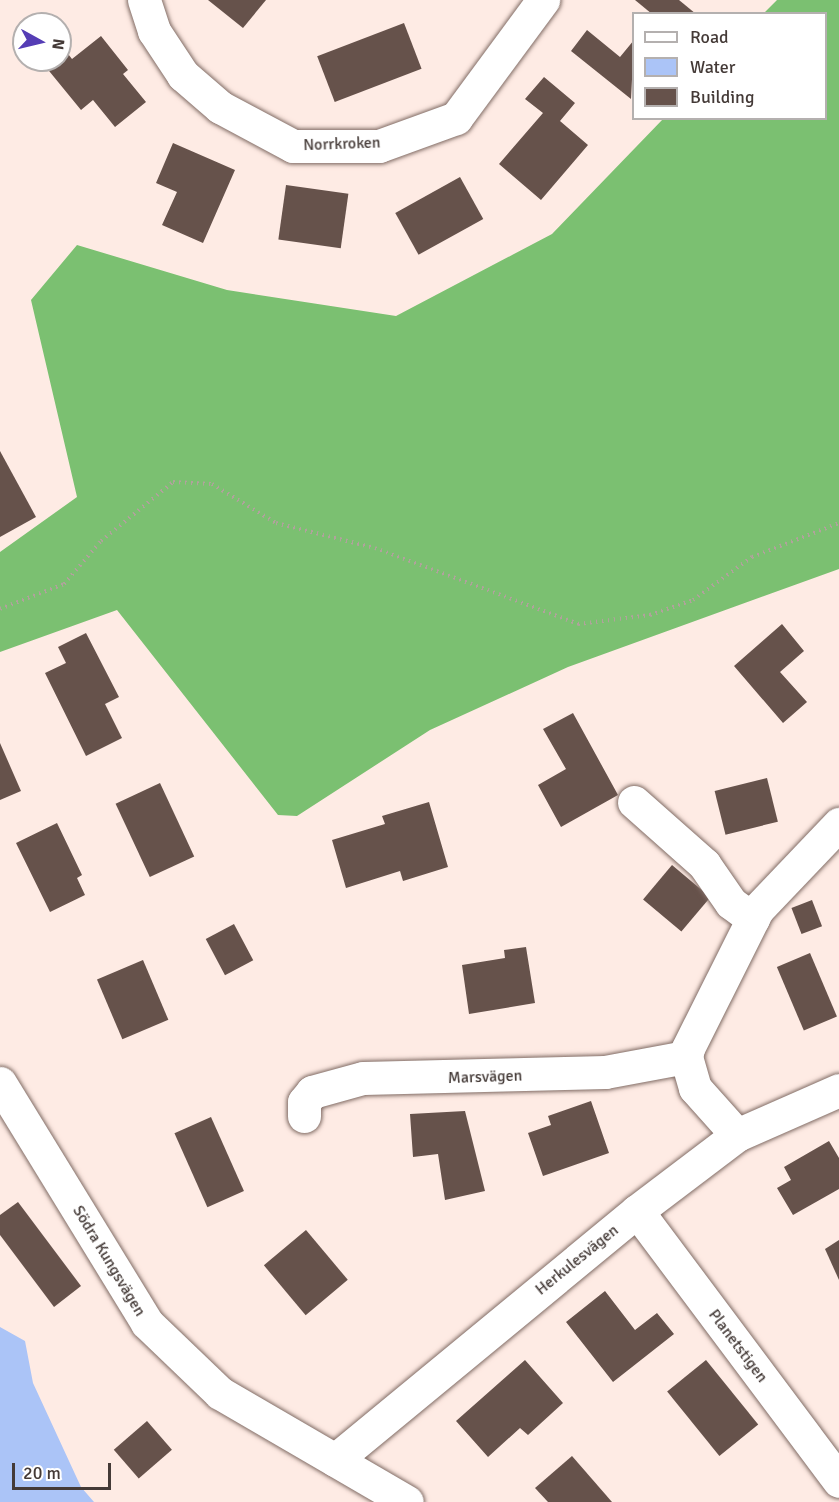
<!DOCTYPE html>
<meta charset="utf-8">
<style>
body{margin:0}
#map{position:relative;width:839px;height:1502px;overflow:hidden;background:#feebe4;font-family:Signika,sans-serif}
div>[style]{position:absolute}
.forest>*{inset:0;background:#7bc071}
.water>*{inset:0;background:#abc4f7}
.building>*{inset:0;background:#66524b;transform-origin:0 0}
.path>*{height:4px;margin-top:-2px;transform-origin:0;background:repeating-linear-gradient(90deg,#b1a29c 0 1.5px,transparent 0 6px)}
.roads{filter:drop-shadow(0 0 2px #816c65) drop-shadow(0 0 2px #816c65)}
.minor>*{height:33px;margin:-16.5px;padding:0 16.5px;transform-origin:16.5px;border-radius:16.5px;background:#fff}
span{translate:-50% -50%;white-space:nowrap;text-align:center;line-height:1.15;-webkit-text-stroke:6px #fff;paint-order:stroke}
.street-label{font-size:16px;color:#443a37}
.legend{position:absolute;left:632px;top:12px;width:195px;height:108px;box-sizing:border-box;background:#fff;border:2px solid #b4b0af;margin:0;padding:8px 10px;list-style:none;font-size:18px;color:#443a37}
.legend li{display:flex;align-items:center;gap:12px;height:30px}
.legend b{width:30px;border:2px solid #b4b0af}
.north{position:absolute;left:12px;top:12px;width:60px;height:60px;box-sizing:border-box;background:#fff;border:2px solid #b4b0af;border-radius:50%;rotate:98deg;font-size:16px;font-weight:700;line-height:24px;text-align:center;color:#443a37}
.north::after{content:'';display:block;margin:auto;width:21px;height:27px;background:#553db5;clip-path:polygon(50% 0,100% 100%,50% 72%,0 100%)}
.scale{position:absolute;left:12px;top:1463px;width:99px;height:27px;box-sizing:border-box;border:3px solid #443a37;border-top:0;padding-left:8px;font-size:18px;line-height:21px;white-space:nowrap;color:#443a37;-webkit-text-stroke:4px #fff;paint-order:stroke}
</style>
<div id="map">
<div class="forest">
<i style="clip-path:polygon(777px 0,839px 0,839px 569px,568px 667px,430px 730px,297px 816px,278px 815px,117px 610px,0 652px,0 552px,77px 497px,31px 300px,77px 245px,227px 290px,396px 316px,552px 234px,663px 119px,826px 118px,826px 14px,764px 13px)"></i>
</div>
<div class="water">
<i style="clip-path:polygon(0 1327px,25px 1341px,33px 1383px,81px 1487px,94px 1502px,0 1502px)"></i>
</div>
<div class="building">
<i style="clip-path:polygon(208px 0,266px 0,243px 28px)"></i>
<i style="clip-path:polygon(635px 0,679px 0,696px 14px,652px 14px)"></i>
<i style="left:404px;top:23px;width:49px;height:93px;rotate:69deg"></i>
<i style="clip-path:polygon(587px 30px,620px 57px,634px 40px,631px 99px,571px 51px)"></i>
<i style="clip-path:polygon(101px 36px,128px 70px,123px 74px,146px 102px,115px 127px,93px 100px,81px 110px,45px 66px,60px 60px,65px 50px,72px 59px)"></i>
<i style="clip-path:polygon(544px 77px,575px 103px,560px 121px,588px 145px,541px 200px,499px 164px,543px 113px,525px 99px)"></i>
<i style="clip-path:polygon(173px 143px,235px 170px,203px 243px,162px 225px,177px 192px,156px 183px)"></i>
<i style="left:460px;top:177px;width:48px;height:74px;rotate:61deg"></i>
<i style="left:286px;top:185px;width:63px;height:55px;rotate:8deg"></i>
<i style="clip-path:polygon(0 451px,36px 517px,0 537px)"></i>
<i style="clip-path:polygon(782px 624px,804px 651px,780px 672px,807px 702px,783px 723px,734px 666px)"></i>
<i style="clip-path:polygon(86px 633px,119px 697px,105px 704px,122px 738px,86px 756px,45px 673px,66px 663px,58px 647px)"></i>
<i style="clip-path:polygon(573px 713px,618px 795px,561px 827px,538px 785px,566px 769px,543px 729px)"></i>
<i style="clip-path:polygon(0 743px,21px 791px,0 800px)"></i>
<i style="left:767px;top:778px;width:45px;height:54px;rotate:76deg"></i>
<i style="left:160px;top:783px;width:81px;height:49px;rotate:65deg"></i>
<i style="clip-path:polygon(429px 802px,448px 867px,403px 881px,400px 871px,346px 888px,332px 840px,385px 824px,382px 816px)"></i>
<i style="clip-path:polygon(57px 823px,82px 875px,77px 878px,85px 895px,50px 912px,16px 843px)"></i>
<i style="left:672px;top:865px;width:50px;height:45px;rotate:40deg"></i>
<i style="left:812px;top:900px;width:28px;height:22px;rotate:69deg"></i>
<i style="left:234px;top:924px;width:41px;height:32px;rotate:62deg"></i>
<i style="clip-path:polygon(526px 947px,535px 1003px,469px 1014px,462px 965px,505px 958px,504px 950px)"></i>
<i style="left:810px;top:953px;width:69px;height:36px;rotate:67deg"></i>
<i style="left:143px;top:960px;width:65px;height:50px;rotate:67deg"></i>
<i style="clip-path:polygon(591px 1101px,609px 1153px,543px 1176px,528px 1133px,551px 1125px,548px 1116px)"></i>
<i style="clip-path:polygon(465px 1111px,485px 1191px,445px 1200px,438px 1154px,413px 1157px,410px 1114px)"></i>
<i style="left:211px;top:1117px;width:81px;height:40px;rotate:66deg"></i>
<i style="clip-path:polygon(829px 1141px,839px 1158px,839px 1189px,793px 1215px,777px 1188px,791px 1180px,784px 1167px)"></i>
<i style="clip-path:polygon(18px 1202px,81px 1286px,54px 1307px,0 1235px,0 1215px)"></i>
<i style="left:306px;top:1230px;width:65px;height:55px;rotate:50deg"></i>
<i style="clip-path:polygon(839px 1240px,839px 1280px,825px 1249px)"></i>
<i style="clip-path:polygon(605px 1291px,635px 1330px,657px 1313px,674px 1334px,613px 1382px,566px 1322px)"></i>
<i style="clip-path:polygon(525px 1360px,563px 1403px,528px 1435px,520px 1428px,488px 1457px,456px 1421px)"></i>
<i style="left:706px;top:1360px;width:83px;height:50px;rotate:51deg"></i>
<i style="left:147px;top:1421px;width:38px;height:44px;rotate:49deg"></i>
<i style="clip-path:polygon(572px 1456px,612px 1502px,548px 1502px,535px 1488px)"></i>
</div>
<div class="path">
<i style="left:0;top:609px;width:69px;rotate:-21.3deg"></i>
<i style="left:64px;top:584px;width:57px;rotate:-49.3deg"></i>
<i style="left:101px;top:541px;width:93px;rotate:-39.3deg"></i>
<i style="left:173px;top:482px;width:39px;rotate:3deg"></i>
<i style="left:212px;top:484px;width:75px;rotate:31.4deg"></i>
<i style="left:276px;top:523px;width:102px;rotate:14.2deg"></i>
<i style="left:375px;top:548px;width:217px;rotate:20.5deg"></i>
<i style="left:578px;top:624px;width:73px;rotate:-7.1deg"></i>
<i style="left:650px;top:615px;width:46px;rotate:-19.2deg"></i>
<i style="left:693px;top:600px;width:73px;rotate:-36.1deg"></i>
<i style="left:752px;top:557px;width:93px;rotate:-21.3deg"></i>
</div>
<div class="roads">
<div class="minor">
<i style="left:144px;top:0;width:33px;rotate:72deg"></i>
<i style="left:154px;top:31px;width:53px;rotate:56.6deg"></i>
<i style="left:183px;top:75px;width:49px;rotate:40.9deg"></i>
<i style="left:220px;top:107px;width:83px;rotate:28.1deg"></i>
<i style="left:293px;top:146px;width:86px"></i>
<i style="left:379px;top:146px;width:82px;rotate:-20deg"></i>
<i style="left:456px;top:118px;width:147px;rotate:-53.6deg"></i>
<i style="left:634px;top:802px;width:94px;rotate:41.5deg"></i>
<i style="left:704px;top:864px;width:47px;rotate:55.3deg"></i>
<i style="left:731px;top:903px;width:27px;rotate:36deg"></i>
<i style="left:0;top:1083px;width:281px;rotate:58.5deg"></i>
<i style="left:147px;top:1323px;width:101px;rotate:43.8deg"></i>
<i style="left:220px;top:1393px;width:216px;rotate:30.2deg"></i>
<i style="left:304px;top:1116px;width:14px;rotate:-90deg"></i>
<i style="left:304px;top:1102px;width:13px;rotate:-51deg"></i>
<i style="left:312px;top:1092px;width:53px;rotate:-15.4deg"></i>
<i style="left:363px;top:1078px;width:242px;rotate:-1.4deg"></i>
<i style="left:605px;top:1072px;width:82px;rotate:-10.5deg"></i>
<i style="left:737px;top:1135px;width:63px;rotate:-131.8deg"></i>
<i style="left:695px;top:1088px;width:32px;rotate:-106deg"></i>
<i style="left:686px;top:1057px;width:9px;rotate:-77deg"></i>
<i style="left:688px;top:1048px;width:154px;rotate:-63.4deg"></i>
<i style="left:757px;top:910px;width:119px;rotate:-46.4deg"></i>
<i style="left:637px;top:1211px;width:337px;rotate:53.2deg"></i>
<i style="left:335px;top:1460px;width:391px;rotate:-39.5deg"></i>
<i style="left:637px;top:1211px;width:126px;rotate:-37.2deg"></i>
<i style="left:737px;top:1135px;width:111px;rotate:-23.8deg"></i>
</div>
</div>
<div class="street-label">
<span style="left:342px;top:144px;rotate:-2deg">Norrkroken</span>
<span style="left:485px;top:1077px;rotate:-2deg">Marsvägen</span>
<span style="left:577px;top:1260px;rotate:-39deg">Herkulesvägen</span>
<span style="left:109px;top:1261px;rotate:59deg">Södra Kungsvägen</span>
<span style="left:738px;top:1346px;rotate:53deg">Planetstigen</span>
</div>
<ul class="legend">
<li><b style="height:8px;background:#fff"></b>Road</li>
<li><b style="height:16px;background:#abc4f7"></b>Water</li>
<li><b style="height:16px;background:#66524b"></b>Building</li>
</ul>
<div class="north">N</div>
<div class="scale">20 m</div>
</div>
